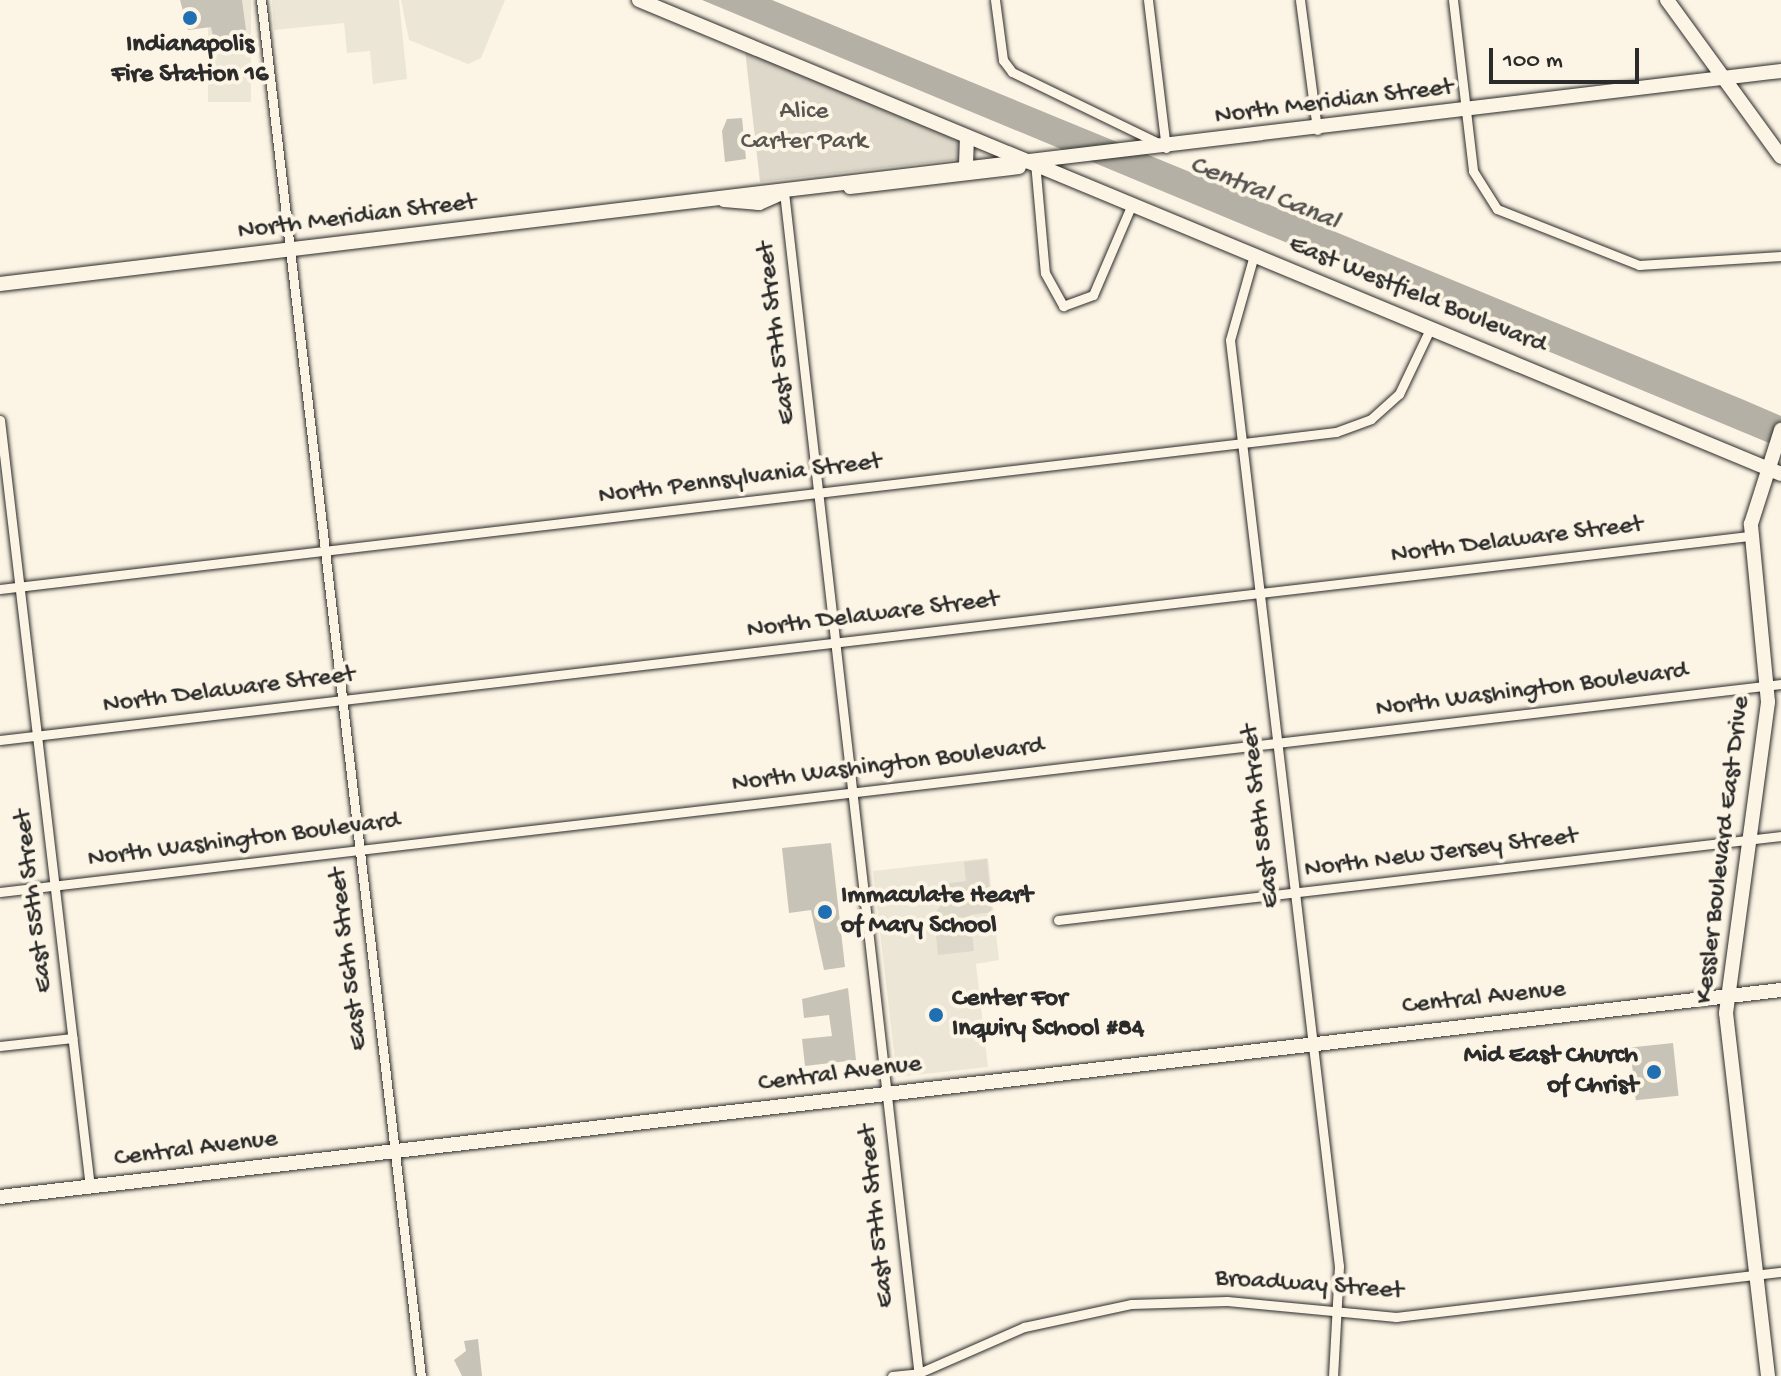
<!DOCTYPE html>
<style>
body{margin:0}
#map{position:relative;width:1781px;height:1376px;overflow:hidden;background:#fcf5e5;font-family:"Gochi Hand",sans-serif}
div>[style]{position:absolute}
.built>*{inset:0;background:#ece6d7;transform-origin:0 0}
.green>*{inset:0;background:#ded8ca}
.water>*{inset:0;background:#b4b0a5}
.building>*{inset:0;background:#c8c3b7;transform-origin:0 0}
.roads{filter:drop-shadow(0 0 2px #2b2b2b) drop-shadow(0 0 2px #2b2b2b)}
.minor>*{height:9px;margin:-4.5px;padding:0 4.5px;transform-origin:4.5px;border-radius:4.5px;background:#fcf5e5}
.secondary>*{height:14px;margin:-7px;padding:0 7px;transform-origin:7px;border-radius:7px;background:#fcf5e5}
.primary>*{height:14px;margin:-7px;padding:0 7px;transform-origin:7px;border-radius:7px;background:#fcf5e5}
.dots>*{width:22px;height:22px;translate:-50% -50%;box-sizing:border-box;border:4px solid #fcf5e5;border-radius:50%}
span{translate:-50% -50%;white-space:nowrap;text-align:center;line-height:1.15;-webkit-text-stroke:8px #fcf5e5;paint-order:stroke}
.poi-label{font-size:26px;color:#2b2b2b;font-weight:700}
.left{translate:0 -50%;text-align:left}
.right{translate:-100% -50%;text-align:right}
.street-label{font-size:26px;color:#2b2b2b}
.park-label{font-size:26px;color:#585653}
.water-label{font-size:28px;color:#545350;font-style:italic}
.scale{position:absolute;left:1489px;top:48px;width:150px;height:36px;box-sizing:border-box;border:4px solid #2b2b2b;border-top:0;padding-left:10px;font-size:24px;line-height:28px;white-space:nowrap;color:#2b2b2b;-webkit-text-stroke:6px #fcf5e5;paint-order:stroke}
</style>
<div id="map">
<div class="built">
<i style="left:208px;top:0;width:43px;height:102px"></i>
<i style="clip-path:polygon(272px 0,399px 0,407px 79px,373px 84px,370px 51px,347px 53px,344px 23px,274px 30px)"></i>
<i style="clip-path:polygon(401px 0,505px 0,481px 58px,468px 64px,409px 40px)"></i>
<i style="clip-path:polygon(988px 858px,999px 960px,976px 964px,988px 1067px,897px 1077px,873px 871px)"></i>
</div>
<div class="green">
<i style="clip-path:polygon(745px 50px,959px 141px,961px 159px,760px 182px)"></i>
<i style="clip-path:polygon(987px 859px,992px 912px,970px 915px,974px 951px,938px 955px,934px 914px,945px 901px,943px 884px,966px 881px,964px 862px)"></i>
</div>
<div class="water">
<i style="clip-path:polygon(702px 0,772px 0,1744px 400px,1781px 416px,1781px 448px)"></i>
</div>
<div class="building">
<i style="clip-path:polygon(180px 0,242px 0,246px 30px,214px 41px,211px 27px,188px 30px)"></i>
<i style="clip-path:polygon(742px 118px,746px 159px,725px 162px,722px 131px,727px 119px)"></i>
<i style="clip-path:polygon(831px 843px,845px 967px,824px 970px,811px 910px,789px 913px,782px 848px)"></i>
<i style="clip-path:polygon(848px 988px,856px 1060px,805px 1066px,802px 1039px,832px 1036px,829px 1015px,804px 1018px,802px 999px)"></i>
<i style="left:1673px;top:1043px;width:53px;height:43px;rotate:84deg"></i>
<i style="clip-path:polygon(478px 1339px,482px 1376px,462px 1376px,454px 1360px,466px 1351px,464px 1341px)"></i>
</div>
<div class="roads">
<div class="minor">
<i style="left:261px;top:0;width:1385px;rotate:83.37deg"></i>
<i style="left:995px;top:0;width:61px;rotate:82.4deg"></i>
<i style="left:1003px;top:60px;width:15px;rotate:53deg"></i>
<i style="left:1012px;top:72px;width:165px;rotate:25.9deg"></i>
<i style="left:1148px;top:0;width:149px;rotate:83.1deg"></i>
<i style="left:1300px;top:0;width:131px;rotate:82.5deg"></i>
<i style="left:1453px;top:0;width:172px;rotate:83.3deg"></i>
<i style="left:1473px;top:171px;width:45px;rotate:57.7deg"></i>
<i style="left:1497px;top:209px;width:153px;rotate:21.5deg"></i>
<i style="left:1639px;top:265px;width:142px;rotate:-3.6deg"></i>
<i style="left:1035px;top:162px;width:111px;rotate:84.9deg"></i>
<i style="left:1045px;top:273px;width:38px;rotate:61deg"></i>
<i style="left:1063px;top:306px;width:32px;rotate:-20deg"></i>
<i style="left:1093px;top:295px;width:99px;rotate:-66.8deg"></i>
<i style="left:784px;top:192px;width:1192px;rotate:83.5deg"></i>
<i style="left:1254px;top:255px;width:88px;rotate:105.8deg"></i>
<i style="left:1230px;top:340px;width:932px;rotate:83.29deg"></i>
<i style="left:1339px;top:1266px;width:110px;rotate:93.1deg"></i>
<i style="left:0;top:420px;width:772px;rotate:83.31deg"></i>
<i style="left:0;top:589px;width:1345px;rotate:-6.7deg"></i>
<i style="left:1336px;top:432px;width:37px;rotate:-20deg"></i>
<i style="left:1371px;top:419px;width:38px;rotate:-42deg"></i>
<i style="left:1399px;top:394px;width:74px;rotate:-64.5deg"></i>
<i style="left:0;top:740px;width:1763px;rotate:-6.65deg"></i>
<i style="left:0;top:892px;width:1793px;rotate:-6.66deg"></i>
<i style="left:1058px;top:920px;width:728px;rotate:-6.63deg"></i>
<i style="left:0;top:1046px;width:73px;rotate:-6.3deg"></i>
<i style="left:892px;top:1376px;width:27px;rotate:-6deg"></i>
<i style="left:919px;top:1373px;width:115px;rotate:-23.7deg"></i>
<i style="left:1024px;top:1327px;width:109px;rotate:-12.1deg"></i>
<i style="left:1131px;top:1304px;width:96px;rotate:-1.8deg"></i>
<i style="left:1227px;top:1301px;width:170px;rotate:5.4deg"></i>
<i style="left:1396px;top:1317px;width:388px;rotate:-6.7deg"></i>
</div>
<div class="secondary">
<i style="left:639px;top:0;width:1236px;rotate:22.54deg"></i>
<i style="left:0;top:1197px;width:1793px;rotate:-6.63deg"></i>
</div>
<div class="primary">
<i style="left:1667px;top:0;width:194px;rotate:54deg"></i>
<i style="left:966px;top:165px;width:28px;rotate:-88deg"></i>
<i style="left:850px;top:187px;width:170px;rotate:-6.7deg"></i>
<i style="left:724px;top:200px;width:35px;rotate:5deg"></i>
<i style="left:759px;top:203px;width:24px;rotate:-24deg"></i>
<i style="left:0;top:284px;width:1794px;rotate:-6.82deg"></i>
<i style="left:1768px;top:1376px;width:365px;rotate:-96.6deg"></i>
<i style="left:1726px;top:1013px;width:314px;rotate:-82.3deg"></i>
<i style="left:1768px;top:702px;width:179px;rotate:-95.5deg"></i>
<i style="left:1751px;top:524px;width:99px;rotate:-72.3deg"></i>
</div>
</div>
<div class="dots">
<i style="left:190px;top:18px;background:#1f6fb2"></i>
<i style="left:825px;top:912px;background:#1f6fb2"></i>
<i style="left:936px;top:1015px;background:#1f6fb2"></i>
<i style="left:1654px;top:1072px;background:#1f6fb2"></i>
</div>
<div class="poi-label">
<span style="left:190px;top:61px">Indianapolis<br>Fire Station 16</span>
<span class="left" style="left:841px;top:912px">Immaculate Heart<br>of Mary School</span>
<span class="left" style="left:952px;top:1015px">Center For<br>Inquiry School #84</span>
<span class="right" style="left:1638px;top:1072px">Mid East Church<br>of Christ</span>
</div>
<div class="street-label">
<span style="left:1334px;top:103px;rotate:-7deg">North Meridian Street</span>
<span style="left:357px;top:218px;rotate:-7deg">North Meridian Street</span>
<span style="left:1417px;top:296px;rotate:22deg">East Westfield Boulevard</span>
<span style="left:778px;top:333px;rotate:-97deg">East 57th Street</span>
<span style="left:740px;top:480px;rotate:-7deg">North Pennsylvania Street</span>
<span style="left:1517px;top:541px;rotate:-7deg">North Delaware Street</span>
<span style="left:873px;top:616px;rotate:-7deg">North Delaware Street</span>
<span style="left:229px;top:691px;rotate:-7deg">North Delaware Street</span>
<span style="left:1532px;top:691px;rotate:-7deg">North Washington Boulevard</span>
<span style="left:888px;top:766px;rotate:-7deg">North Washington Boulevard</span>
<span style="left:1262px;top:816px;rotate:-97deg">East 58th Street</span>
<span style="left:244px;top:841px;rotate:-7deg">North Washington Boulevard</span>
<span style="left:1724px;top:850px;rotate:-83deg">Kessler Boulevard East Drive</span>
<span style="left:1441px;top:854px;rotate:-7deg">North New Jersey Street</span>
<span style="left:35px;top:901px;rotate:-97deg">East 55th Street</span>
<span style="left:350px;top:959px;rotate:-97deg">East 56th Street</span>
<span style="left:1484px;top:999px;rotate:-6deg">Central Avenue</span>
<span style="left:840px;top:1075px;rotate:-7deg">Central Avenue</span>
<span style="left:196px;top:1150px;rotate:-7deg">Central Avenue</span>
<span style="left:878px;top:1216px;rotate:-96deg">East 57th Street</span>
<span style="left:1309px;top:1286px;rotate:4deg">Broadway Street</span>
</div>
<div class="park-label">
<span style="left:804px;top:128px">Alice<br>Carter Park</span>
</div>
<div class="water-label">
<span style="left:1264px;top:194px;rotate:22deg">Central Canal</span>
</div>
<div class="scale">100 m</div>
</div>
